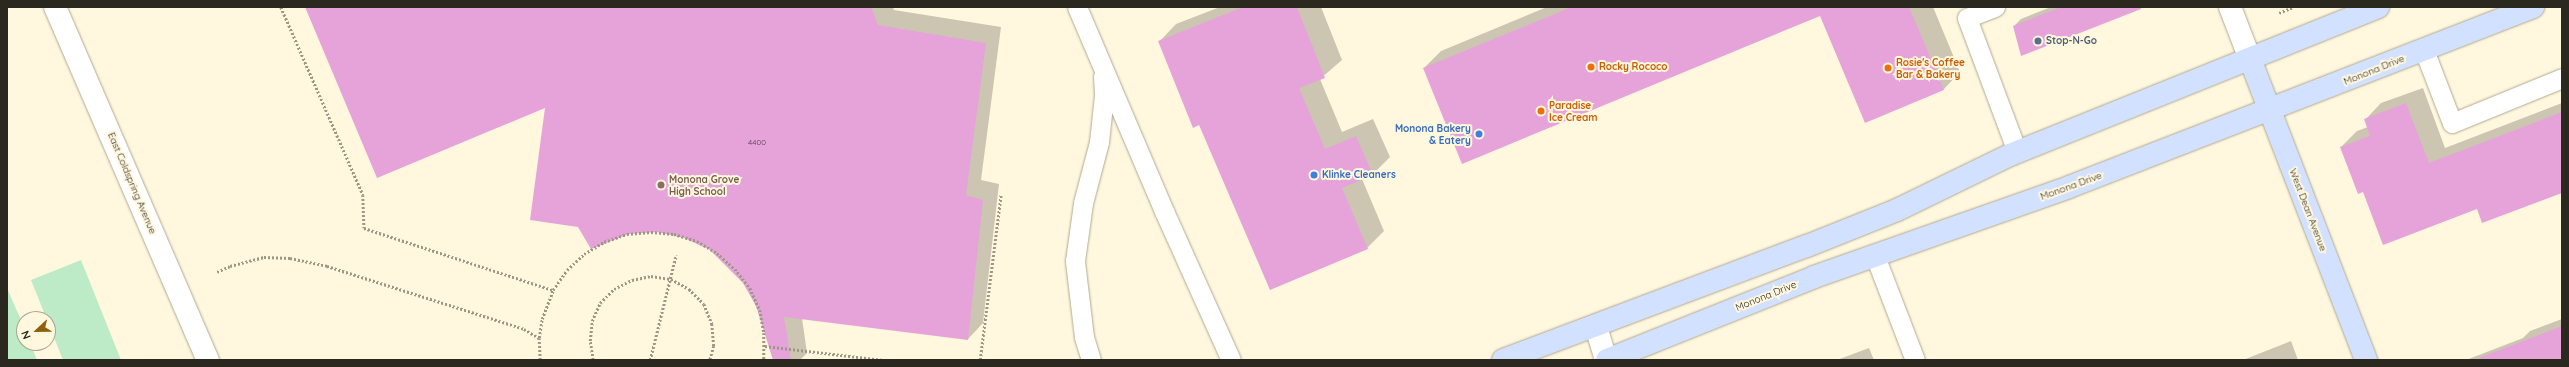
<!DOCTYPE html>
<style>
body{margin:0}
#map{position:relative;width:2569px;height:367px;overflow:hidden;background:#fff7de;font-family:Quicksand,sans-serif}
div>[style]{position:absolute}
.green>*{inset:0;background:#beebc7}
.shadow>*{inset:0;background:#0003}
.building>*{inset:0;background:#e6a3da}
.path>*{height:2.5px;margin-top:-1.25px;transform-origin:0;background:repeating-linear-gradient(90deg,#9d9786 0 2px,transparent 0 4px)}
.roads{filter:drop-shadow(0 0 1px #b1a992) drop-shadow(0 0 1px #b1a992)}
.lane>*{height:19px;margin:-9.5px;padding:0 9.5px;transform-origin:9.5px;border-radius:9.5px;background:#fff}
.street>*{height:22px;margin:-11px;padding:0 11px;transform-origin:11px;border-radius:11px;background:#fff}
.secondary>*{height:22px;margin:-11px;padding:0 11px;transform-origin:11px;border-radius:11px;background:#d1e1ff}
.dots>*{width:11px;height:11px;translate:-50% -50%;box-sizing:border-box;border:2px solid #fff7de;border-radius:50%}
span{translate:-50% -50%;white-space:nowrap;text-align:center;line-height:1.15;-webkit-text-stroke:4px #fff7de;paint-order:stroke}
.number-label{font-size:8px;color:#5a474e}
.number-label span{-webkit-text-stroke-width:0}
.service-label{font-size:10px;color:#4e5e75;font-weight:700}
.left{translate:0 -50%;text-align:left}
.food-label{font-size:10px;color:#c56008;font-weight:700}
.street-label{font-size:10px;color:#2b281f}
.shop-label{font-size:10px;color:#366cbe;font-weight:700}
.right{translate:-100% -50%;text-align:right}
.education-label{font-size:10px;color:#785e54;font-weight:700}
.frame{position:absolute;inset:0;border:8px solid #2b281f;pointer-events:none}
.north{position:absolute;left:16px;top:311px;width:40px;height:40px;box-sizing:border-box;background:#fff7de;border:1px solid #aaa492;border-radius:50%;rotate:248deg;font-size:11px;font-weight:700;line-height:16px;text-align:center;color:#2b281f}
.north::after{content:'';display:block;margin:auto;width:14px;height:18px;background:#905f0d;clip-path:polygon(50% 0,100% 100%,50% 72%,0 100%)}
</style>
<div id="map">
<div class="green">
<i style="clip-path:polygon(81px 260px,121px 360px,63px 360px,31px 280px)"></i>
<i style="clip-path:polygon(7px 288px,24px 327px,24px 343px,30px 343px,37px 360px,7px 360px)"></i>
</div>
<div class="shadow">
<i style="clip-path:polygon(306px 7px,893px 7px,894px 10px,1001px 27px,981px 180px,999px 184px,983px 323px,968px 339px,802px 318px,807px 353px,800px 360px,774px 360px,757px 306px,744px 283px,711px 249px,685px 237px,657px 231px,579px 226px,546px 106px)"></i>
<i style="clip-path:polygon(1220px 7px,1321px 7px,1342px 60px,1320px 79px,1342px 132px,1373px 119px,1390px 157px,1373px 174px,1362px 179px,1384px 231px,1367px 248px,1200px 124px,1159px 42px,1176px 24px)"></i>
<i style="clip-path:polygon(1547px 7px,1933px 7px,1960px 72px,1943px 90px,1821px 15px,1424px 68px,1441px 51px)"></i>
<i style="clip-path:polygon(2051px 7px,2138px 7px,2014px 26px,2021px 19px)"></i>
<i style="clip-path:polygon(2423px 88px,2445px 148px,2562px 103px,2562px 192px,2477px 208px,2364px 190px,2341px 147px,2357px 131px,2368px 127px,2365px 120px,2381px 103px)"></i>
<i style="clip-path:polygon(2562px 319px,2562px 360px,2466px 360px,2523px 338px,2530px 331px)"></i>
<i style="clip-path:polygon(2291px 341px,2298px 360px,2243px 360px)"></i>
<i style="clip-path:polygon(1869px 348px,1874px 360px,1837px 360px)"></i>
</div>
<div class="building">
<i style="clip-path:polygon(305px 7px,871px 7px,878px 25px,986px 43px,966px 195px,983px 200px,968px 340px,784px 317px,791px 360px,773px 360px,756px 306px,743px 283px,710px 250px,684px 238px,657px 232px,629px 234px,591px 249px,578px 227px,530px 220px,545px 108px,377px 178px)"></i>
<i style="clip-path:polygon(1243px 7px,1297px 7px,1325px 78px,1299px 88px,1325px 149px,1356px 136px,1373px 175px,1342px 188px,1368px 249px,1270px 290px,1199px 125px,1193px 128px,1158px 41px)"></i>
<i style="clip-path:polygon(1572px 7px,1909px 7px,1944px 90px,1865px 123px,1820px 16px,1462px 164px,1423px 68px)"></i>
<i style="clip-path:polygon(2061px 7px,2141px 7px,2141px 9px,2021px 56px,2013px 26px)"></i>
<i style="clip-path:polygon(2406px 103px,2429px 163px,2562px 112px,2562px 193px,2482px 223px,2477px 209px,2383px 245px,2363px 192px,2358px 194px,2340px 147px,2370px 136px,2364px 119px)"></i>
<i style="clip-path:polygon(2562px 326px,2562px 360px,2480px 360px,2479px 358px)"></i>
</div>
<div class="path">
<i style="left:281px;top:7px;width:205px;rotate:66.4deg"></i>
<i style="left:363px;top:195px;width:33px;rotate:88deg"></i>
<i style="left:364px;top:228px;width:199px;rotate:18.2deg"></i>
<i style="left:2279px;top:13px;width:15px;rotate:-23deg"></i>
<i style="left:217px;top:272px;width:14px;rotate:-25deg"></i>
<i style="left:230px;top:266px;width:35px;rotate:-15deg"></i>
<i style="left:264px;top:257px;width:26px;rotate:2deg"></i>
<i style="left:290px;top:258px;width:38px;rotate:12deg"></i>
<i style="left:327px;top:266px;width:207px;rotate:17.7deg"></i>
<i style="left:524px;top:329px;width:17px;rotate:31deg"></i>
<i style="left:765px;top:346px;width:119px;rotate:6.8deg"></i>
<i style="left:540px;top:360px;width:22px;rotate:-93deg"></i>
<i style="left:539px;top:338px;width:19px;rotate:-81deg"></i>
<i style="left:542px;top:319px;width:31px;rotate:-69deg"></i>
<i style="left:553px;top:290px;width:24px;rotate:-55deg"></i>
<i style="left:567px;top:270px;width:23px;rotate:-43deg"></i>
<i style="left:584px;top:254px;width:23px;rotate:-31deg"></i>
<i style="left:604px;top:242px;width:24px;rotate:-19deg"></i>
<i style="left:627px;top:234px;width:24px;rotate:-5deg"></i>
<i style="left:651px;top:232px;width:23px;rotate:5deg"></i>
<i style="left:674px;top:234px;width:24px;rotate:17deg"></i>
<i style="left:697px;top:241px;width:23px;rotate:31deg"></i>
<i style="left:717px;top:253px;width:24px;rotate:42deg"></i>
<i style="left:735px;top:269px;width:24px;rotate:52deg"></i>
<i style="left:750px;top:288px;width:24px;rotate:66deg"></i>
<i style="left:760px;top:310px;width:23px;rotate:80deg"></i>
<i style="left:764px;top:333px;width:27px;rotate:90deg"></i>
<i style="left:593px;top:360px;width:19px;rotate:-99deg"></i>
<i style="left:590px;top:341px;width:20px;rotate:-84deg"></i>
<i style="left:592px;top:321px;width:20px;rotate:-66deg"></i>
<i style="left:600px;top:303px;width:20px;rotate:-45deg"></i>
<i style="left:614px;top:289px;width:20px;rotate:-27deg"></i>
<i style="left:632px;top:280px;width:19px;rotate:-12deg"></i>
<i style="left:651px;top:276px;width:20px;rotate:9deg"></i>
<i style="left:671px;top:279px;width:21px;rotate:29deg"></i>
<i style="left:689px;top:289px;width:21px;rotate:45deg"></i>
<i style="left:704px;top:304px;width:22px;rotate:68deg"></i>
<i style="left:712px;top:324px;width:22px;rotate:85deg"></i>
<i style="left:714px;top:346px;width:15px;rotate:106deg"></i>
<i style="left:650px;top:360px;width:108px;rotate:-76.1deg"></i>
<i style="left:980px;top:360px;width:167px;rotate:-82.8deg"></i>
</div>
<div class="roads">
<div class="lane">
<i style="left:1077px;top:7px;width:222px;rotate:66.9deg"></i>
<i style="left:1164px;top:211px;width:163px;rotate:65.8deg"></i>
<i style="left:1995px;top:7px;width:30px;rotate:159deg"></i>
<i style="left:1967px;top:18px;width:143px;rotate:69.5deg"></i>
<i style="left:2424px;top:50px;width:78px;rotate:69deg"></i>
<i style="left:2452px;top:123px;width:119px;rotate:-22.2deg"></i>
<i style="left:1875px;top:256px;width:111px;rotate:69deg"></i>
<i style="left:1091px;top:360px;width:24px;rotate:-107deg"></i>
<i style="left:1084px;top:337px;width:77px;rotate:-96.8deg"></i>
<i style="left:1075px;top:261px;width:59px;rotate:-82.1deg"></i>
<i style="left:1083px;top:203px;width:63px;rotate:-75.3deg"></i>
<i style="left:1099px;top:142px;width:47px;rotate:-83.9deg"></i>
<i style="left:1104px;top:95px;width:19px;rotate:-93deg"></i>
</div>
<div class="street">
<i style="left:55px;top:7px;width:385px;rotate:66.6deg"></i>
<i style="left:2230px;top:7px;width:56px;rotate:69deg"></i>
<i style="left:1596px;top:327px;width:34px;rotate:73deg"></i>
</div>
<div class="secondary">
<i style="left:2250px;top:59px;width:323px;rotate:68.9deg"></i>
<i style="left:1503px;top:360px;width:325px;rotate:-20.6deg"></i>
<i style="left:1807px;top:246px;width:97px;rotate:-21.8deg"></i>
<i style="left:1897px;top:210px;width:126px;rotate:-26deg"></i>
<i style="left:2010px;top:155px;width:397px;rotate:-21.9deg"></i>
<i style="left:1607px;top:360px;width:223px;rotate:-21.8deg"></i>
<i style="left:1814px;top:277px;width:270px;rotate:-19.4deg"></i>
<i style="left:2069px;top:187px;width:498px;rotate:-21.2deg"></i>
</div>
</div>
<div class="dots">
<i style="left:2038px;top:41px;background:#5c6f8a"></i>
<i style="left:1591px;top:67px;background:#e8710a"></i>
<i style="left:1888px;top:68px;background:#e8710a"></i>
<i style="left:1541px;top:111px;background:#e8710a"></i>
<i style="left:1479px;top:134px;background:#3f7fe0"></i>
<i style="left:1314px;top:175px;background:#3f7fe0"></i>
<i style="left:661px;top:185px;background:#8d6e63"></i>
</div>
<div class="number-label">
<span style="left:757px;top:143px">4400</span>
</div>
<div class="service-label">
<span class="left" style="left:2046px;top:41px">Stop-N-Go</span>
</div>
<div class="food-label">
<span class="left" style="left:1896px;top:68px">Rosie's Coffee<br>Bar &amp; Bakery</span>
<span class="left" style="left:1599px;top:67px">Rocky Rococo</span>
<span class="left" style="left:1549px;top:111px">Paradise<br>Ice Cream</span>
</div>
<div class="street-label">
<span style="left:2374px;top:70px;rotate:-22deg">Monona Drive</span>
<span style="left:132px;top:183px;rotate:67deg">East Coldspring Avenue</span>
<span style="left:2071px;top:186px;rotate:-20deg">Monona Drive</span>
<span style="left:2308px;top:210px;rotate:69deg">West Dean Avenue</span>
<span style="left:1766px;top:296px;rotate:-22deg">Monona Drive</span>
</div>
<div class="shop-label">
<span class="right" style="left:1471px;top:134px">Monona Bakery<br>&amp; Eatery</span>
<span class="left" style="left:1322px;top:175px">Klinke Cleaners</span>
</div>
<div class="education-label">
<span class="left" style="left:669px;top:185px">Monona Grove<br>High School</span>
</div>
<div class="frame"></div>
<div class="north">N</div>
</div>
